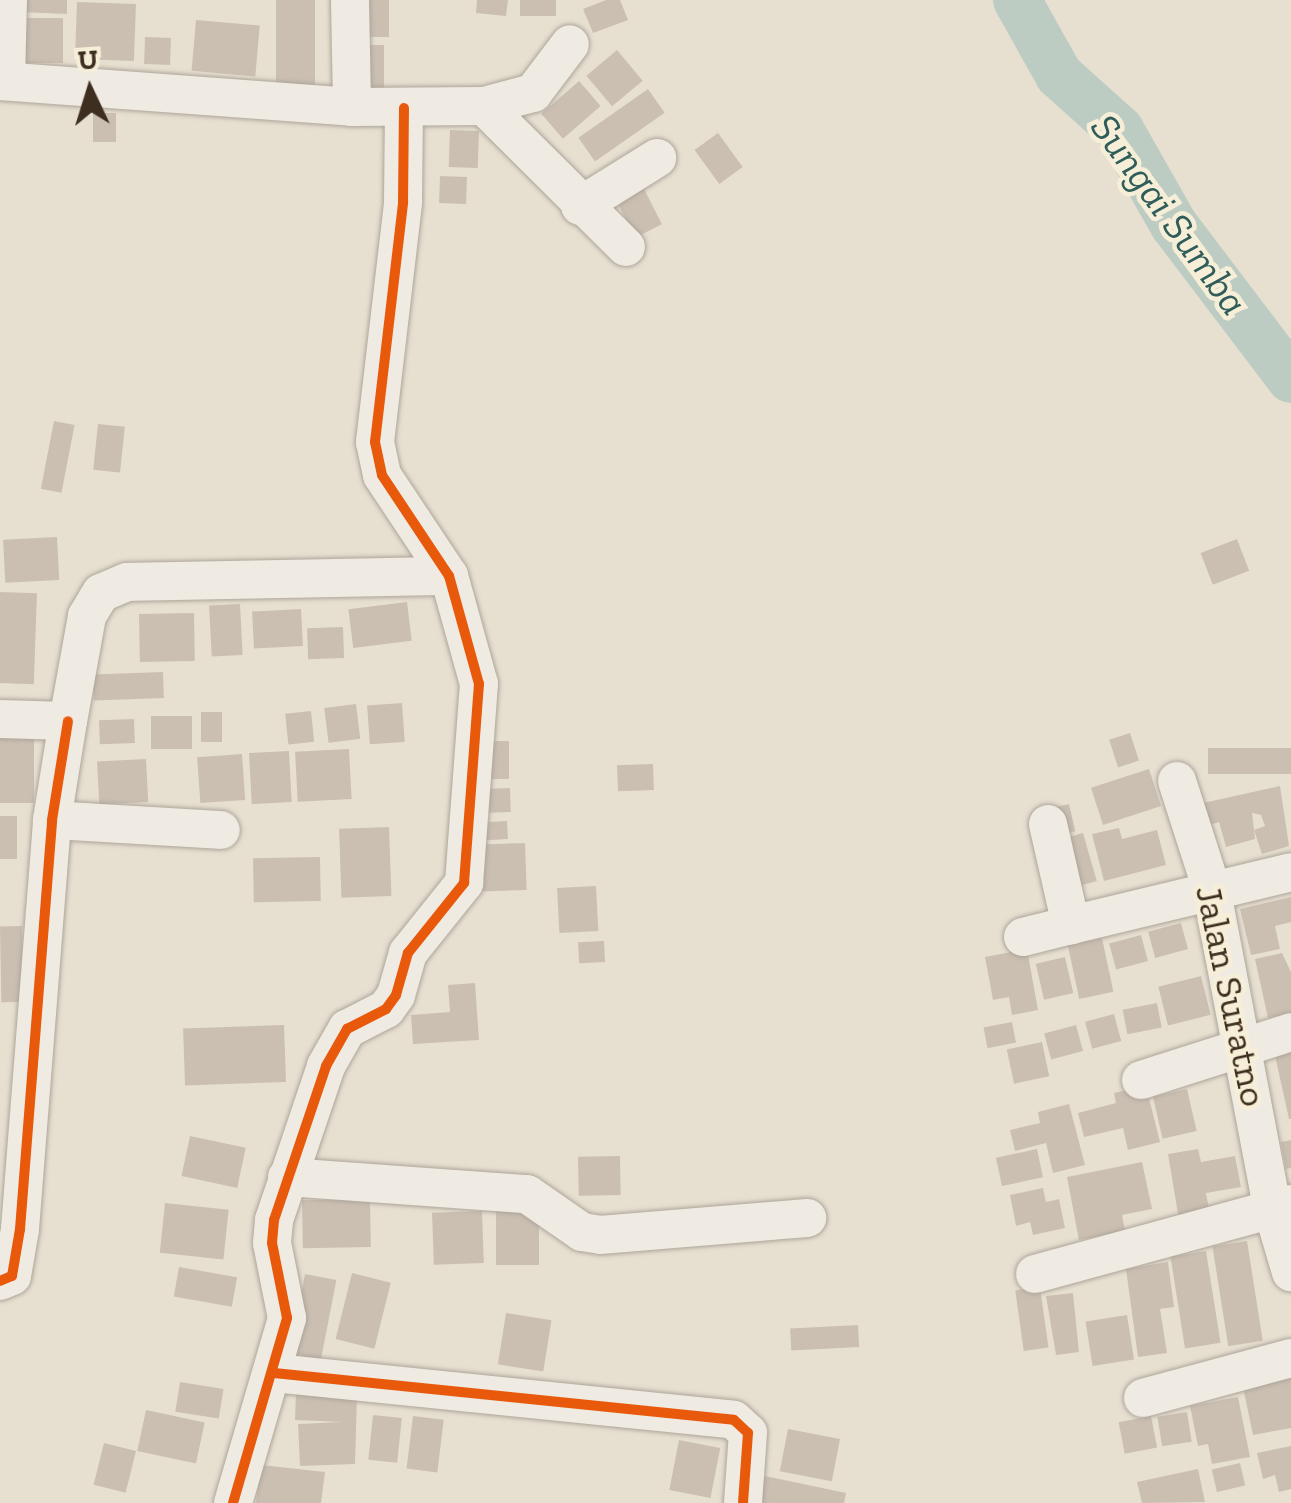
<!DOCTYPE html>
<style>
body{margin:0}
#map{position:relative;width:1291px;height:1503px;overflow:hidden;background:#e7e0d1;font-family:"Zilla Slab",serif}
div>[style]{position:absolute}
.river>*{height:48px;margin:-24px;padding:0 24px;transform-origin:24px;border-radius:24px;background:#bcccc2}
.building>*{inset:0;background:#cbbfb2;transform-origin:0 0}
.roads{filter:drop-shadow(0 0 2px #ada599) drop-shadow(0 0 2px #ada599)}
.minor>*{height:38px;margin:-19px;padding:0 19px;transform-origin:19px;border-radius:19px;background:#efebe3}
.cycleway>*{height:10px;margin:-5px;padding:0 5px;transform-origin:5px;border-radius:5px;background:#e8590c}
span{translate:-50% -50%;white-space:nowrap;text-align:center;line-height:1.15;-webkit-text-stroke:9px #f7eed8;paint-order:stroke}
.street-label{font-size:38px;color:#3d2e20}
.water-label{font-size:40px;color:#2f5d5a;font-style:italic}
.north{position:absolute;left:40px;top:40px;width:100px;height:100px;-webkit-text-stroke:8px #f7eed8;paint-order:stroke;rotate:356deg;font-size:28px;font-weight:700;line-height:40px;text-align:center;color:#3d2e20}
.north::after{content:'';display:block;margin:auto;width:35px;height:45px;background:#3d2e20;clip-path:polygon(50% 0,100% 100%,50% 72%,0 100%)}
</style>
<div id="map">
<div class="river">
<i style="left:1017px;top:0;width:86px;rotate:60.8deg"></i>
<i style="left:1059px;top:75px;width:82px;rotate:42deg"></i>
<i style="left:1120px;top:130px;width:109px;rotate:60.4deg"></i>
<i style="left:1174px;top:225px;width:193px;rotate:52.8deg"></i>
</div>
<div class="building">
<i style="clip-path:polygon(20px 0,67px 0,67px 14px,20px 12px)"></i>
<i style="left:276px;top:0;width:39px;height:87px"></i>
<i style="left:356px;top:0;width:33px;height:37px"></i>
<i style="clip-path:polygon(477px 0,508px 0,506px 16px,476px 13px)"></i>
<i style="left:520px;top:0;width:36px;height:16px"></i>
<i style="clip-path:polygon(606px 0,620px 0,628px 20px,593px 33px,583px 9px)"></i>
<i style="left:77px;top:2px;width:59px;height:57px;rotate:2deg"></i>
<i style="left:22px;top:18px;width:41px;height:45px"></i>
<i style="left:196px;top:20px;width:64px;height:51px;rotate:5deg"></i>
<i style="left:145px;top:37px;width:26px;height:27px;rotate:2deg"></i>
<i style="left:354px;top:45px;width:30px;height:53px"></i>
<i style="left:617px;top:50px;width:40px;height:40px;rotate:50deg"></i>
<i style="left:579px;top:81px;width:33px;height:50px;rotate:49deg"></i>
<i style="left:648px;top:89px;width:29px;height:85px;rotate:55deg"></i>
<i style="left:93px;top:113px;width:23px;height:29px"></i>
<i style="left:450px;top:130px;width:29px;height:37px;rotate:2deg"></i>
<i style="left:718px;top:133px;width:42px;height:29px;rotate:54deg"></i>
<i style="left:440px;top:176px;width:27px;height:27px;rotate:2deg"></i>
<i style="left:642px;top:185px;width:44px;height:30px;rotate:63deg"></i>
<i style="left:54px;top:421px;width:21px;height:69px;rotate:11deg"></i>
<i style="left:98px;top:424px;width:27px;height:46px;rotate:6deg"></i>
<i style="left:57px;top:537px;width:43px;height:54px;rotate:87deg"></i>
<i style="left:1237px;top:539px;width:34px;height:39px;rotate:69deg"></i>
<i style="left:0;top:592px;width:37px;height:91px;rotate:2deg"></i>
<i style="left:407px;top:602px;width:39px;height:59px;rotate:83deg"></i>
<i style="left:240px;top:604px;width:51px;height:31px;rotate:87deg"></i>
<i style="left:301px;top:609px;width:37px;height:49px;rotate:87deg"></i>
<i style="left:194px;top:613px;width:48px;height:55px;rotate:89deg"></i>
<i style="left:343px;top:627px;width:31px;height:36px;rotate:88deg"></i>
<i style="left:163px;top:672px;width:26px;height:70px;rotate:88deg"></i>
<i style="left:402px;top:703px;width:39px;height:35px;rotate:86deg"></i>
<i style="left:356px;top:704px;width:35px;height:32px;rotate:83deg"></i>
<i style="left:311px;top:711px;width:31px;height:26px;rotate:84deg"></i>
<i style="left:201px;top:712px;width:21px;height:30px"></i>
<i style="left:151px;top:716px;width:41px;height:33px"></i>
<i style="left:134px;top:719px;width:24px;height:35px;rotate:88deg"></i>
<i style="left:0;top:730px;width:34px;height:73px"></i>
<i style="left:1130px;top:733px;width:29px;height:22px;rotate:72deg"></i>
<i style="left:486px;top:741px;width:23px;height:38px"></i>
<i style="left:1291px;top:748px;width:26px;height:83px;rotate:90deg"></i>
<i style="left:349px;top:749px;width:50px;height:54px;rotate:87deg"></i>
<i style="left:289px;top:751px;width:51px;height:40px;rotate:87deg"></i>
<i style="left:242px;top:754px;width:46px;height:45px;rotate:86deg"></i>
<i style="left:146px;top:759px;width:43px;height:49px;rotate:87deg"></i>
<i style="left:653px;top:764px;width:26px;height:36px;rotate:88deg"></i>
<i style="left:1149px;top:769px;width:39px;height:61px;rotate:72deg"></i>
<i style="clip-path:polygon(1280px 786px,1289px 846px,1262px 854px,1254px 830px,1265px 826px,1261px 815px,1252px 813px,1255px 839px,1226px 847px,1219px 822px,1209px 825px,1203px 803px)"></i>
<i style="left:510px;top:788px;width:24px;height:36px;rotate:88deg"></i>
<i style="left:1069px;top:804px;width:28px;height:20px;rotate:77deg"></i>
<i style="left:0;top:816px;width:17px;height:43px"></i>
<i style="left:507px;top:821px;width:18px;height:32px;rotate:87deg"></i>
<i style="left:389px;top:827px;width:69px;height:50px;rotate:88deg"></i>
<i style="clip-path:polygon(1119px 828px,1122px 839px,1157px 830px,1166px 865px,1104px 881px,1092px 834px)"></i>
<i style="left:1083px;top:833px;width:50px;height:31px;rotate:74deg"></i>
<i style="left:525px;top:843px;width:47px;height:44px;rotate:88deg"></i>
<i style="left:320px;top:857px;width:44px;height:67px;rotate:89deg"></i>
<i style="left:596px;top:886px;width:45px;height:39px;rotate:87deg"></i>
<i style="clip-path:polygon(1291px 897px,1291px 922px,1275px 926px,1280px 949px,1251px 955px,1240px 909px)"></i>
<i style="left:1181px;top:923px;width:27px;height:34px;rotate:75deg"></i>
<i style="left:22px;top:926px;width:76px;height:22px;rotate:89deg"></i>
<i style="left:1141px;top:935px;width:27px;height:33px;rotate:75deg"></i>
<i style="left:1102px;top:938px;width:55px;height:35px;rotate:78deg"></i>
<i style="left:604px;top:941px;width:21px;height:26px;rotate:87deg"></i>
<i style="clip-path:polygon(1027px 949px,1038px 1010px,1012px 1015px,1009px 997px,993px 1000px,985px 957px)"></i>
<i style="clip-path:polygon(1282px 953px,1291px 972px,1291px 1013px,1268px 1018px,1255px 959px)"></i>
<i style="left:1065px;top:957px;width:37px;height:30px;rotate:77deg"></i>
<i style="left:1201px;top:976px;width:40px;height:44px;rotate:76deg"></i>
<i style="clip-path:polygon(475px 983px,479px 1040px,413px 1044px,411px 1015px,450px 1012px,448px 985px)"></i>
<i style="left:1157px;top:1003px;width:25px;height:35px;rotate:79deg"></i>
<i style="left:1114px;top:1014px;width:28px;height:30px;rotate:75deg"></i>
<i style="left:1012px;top:1022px;width:21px;height:29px;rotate:79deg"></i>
<i style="left:284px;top:1025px;width:57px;height:101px;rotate:88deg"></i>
<i style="left:1076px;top:1025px;width:27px;height:33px;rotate:75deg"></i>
<i style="left:1042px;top:1042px;width:35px;height:36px;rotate:78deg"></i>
<i style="clip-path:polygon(1291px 1047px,1291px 1119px,1289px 1119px,1274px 1051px)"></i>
<i style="clip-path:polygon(1146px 1086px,1160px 1142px,1128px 1150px,1123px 1128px,1084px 1137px,1078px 1113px,1116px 1103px,1114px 1093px)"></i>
<i style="left:1187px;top:1089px;width:43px;height:35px;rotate:77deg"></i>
<i style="clip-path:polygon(1069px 1104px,1085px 1165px,1053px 1173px,1046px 1143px,1015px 1151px,1010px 1130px,1040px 1123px,1038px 1112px)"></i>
<i style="left:190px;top:1136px;width:57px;height:41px;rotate:12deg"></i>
<i style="clip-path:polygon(1291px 1140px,1291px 1168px,1286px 1169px,1281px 1142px)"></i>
<i style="left:1037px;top:1149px;width:29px;height:42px;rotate:78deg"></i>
<i style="clip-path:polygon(1198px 1149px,1201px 1162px,1235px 1156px,1241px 1187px,1206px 1193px,1210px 1215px,1179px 1220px,1168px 1154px)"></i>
<i style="left:620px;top:1156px;width:39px;height:42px;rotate:89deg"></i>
<i style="clip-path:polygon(1142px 1162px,1152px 1209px,1122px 1215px,1125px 1231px,1079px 1240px,1067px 1177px)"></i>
<i style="clip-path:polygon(1043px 1188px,1046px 1202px,1059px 1199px,1065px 1228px,1033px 1235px,1030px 1222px,1016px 1226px,1010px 1195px)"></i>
<i style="left:370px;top:1199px;width:48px;height:68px;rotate:89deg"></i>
<i style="left:165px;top:1203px;width:64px;height:50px;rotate:6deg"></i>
<i style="left:496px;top:1209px;width:43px;height:56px"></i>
<i style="left:482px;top:1211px;width:52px;height:50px;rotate:88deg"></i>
<i style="left:1247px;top:1241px;width:101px;height:35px;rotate:81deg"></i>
<i style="left:1206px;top:1251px;width:93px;height:36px;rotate:81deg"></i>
<i style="clip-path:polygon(1168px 1262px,1174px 1307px,1160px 1309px,1167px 1353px,1138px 1357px,1126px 1269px)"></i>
<i style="left:179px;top:1267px;width:59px;height:30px;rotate:10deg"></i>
<i style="left:352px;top:1273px;width:40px;height:68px;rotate:14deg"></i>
<i style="left:305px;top:1274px;width:32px;height:81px;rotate:11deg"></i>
<i style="left:1040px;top:1287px;width:61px;height:25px;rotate:82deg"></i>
<i style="clip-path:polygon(1073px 1293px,1079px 1352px,1056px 1355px,1046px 1296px)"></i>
<i style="left:506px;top:1313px;width:46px;height:52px;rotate:9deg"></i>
<i style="left:1127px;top:1315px;width:45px;height:42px;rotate:81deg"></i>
<i style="left:858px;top:1325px;width:22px;height:68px;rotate:87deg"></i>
<i style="clip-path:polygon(1291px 1378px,1291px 1428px,1253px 1435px,1243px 1387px)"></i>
<i style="left:180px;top:1382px;width:44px;height:30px;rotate:9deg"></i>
<i style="clip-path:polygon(296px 1393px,357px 1396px,355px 1464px,300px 1466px,298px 1424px,342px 1422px,295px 1420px)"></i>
<i style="clip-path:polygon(1238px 1397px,1250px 1457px,1212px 1464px,1208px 1444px,1198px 1446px,1190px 1406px)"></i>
<i style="left:146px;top:1410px;width:60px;height:42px;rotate:12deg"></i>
<i style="left:1187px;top:1412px;width:30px;height:30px;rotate:81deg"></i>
<i style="left:373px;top:1415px;width:29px;height:45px;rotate:6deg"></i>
<i style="left:413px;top:1416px;width:31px;height:53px;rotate:7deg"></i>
<i style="left:1151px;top:1416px;width:32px;height:33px;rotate:79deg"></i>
<i style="left:788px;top:1429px;width:53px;height:43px;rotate:11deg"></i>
<i style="left:679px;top:1440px;width:42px;height:51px;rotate:11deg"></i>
<i style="left:104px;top:1443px;width:33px;height:43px;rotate:14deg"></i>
<i style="clip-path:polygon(1291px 1446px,1291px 1489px,1279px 1492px,1275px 1475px,1263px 1479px,1257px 1453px)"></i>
<i style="left:1240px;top:1463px;width:23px;height:29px;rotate:77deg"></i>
<i style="clip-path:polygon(261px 1465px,325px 1472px,321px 1503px,256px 1503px)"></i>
<i style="clip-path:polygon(1198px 1469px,1205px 1502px,1142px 1503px,1137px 1482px)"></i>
<i style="clip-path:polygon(765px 1476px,846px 1493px,844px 1503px,759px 1503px)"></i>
</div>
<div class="roads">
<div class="minor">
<i style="left:350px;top:0;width:107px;rotate:88.9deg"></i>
<i style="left:0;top:81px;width:353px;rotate:4.2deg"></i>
<i style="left:352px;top:107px;width:132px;rotate:-0.4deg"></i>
<i style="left:484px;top:106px;width:51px;rotate:-14.9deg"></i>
<i style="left:533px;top:93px;width:61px;rotate:-52.9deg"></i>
<i style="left:6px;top:81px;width:81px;rotate:-88.6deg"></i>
<i style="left:484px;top:106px;width:200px;rotate:44.8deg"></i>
<i style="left:580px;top:206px;width:91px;rotate:-31.9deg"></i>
<i style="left:0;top:719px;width:68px;rotate:1.7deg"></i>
<i style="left:68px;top:721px;width:107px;rotate:-79.7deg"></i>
<i style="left:87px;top:616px;width:27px;rotate:-59deg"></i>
<i style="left:101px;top:593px;width:28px;rotate:-23deg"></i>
<i style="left:127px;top:582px;width:322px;rotate:-1.1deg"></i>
<i style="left:1177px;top:781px;width:111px;rotate:72.2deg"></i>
<i style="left:1211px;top:887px;width:327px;rotate:79.2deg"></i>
<i style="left:1272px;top:1208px;width:67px;rotate:73.5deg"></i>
<i style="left:52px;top:820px;width:169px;rotate:3.4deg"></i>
<i style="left:1048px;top:824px;width:104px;rotate:77.2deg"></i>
<i style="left:1071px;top:925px;width:226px;rotate:-13.5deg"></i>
<i style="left:1023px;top:937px;width:49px;rotate:-14deg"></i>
<i style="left:1141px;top:1080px;width:157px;rotate:-17.7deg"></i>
<i style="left:287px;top:1177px;width:241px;rotate:4.1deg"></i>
<i style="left:527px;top:1194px;width:67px;rotate:34.6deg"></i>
<i style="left:582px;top:1232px;width:18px;rotate:9deg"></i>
<i style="left:600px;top:1235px;width:208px;rotate:-4.7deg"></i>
<i style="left:1035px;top:1274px;width:265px;rotate:-15.3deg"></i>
<i style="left:0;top:1281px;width:13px;rotate:-23deg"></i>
<i style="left:12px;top:1276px;width:48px;rotate:-80.3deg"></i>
<i style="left:20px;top:1229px;width:410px;rotate:-85.5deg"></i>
<i style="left:52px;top:820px;width:100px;rotate:-80.8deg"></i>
<i style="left:274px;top:1373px;width:462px;rotate:5.8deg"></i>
<i style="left:734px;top:1420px;width:19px;rotate:43deg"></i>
<i style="left:748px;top:1433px;width:70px;rotate:94.1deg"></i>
<i style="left:1143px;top:1398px;width:153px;rotate:-15.1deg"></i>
<i style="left:233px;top:1503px;width:193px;rotate:-73.7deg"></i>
<i style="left:287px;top:1318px;width:76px;rotate:-101.3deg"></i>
<i style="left:272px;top:1243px;width:23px;rotate:-85deg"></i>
<i style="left:274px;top:1220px;width:163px;rotate:-71.3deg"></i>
<i style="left:326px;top:1066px;width:43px;rotate:-60.4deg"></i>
<i style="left:347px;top:1029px;width:44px;rotate:-27.1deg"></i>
<i style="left:386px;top:1009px;width:17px;rotate:-54deg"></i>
<i style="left:396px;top:995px;width:44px;rotate:-74.1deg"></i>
<i style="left:408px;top:953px;width:90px;rotate:-51.3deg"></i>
<i style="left:464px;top:883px;width:200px;rotate:-85.7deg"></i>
<i style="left:479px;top:684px;width:112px;rotate:-105.5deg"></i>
<i style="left:449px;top:576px;width:121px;rotate:-123.6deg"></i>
<i style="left:382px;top:475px;width:34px;rotate:-102deg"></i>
<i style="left:375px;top:442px;width:242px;rotate:-83.3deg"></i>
<i style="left:403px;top:202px;width:94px;rotate:-89.4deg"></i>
</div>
</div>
<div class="cycleway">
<i style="left:0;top:1281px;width:13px;rotate:-23deg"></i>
<i style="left:12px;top:1276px;width:48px;rotate:-80.3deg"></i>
<i style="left:20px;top:1229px;width:410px;rotate:-85.5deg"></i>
<i style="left:52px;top:820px;width:100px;rotate:-80.8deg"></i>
<i style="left:274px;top:1373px;width:462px;rotate:5.8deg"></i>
<i style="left:734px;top:1420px;width:19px;rotate:43deg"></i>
<i style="left:748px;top:1433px;width:70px;rotate:94.1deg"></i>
<i style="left:233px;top:1503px;width:193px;rotate:-73.7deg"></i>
<i style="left:287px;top:1318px;width:76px;rotate:-101.3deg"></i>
<i style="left:272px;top:1243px;width:23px;rotate:-85deg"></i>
<i style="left:274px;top:1220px;width:163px;rotate:-71.3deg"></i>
<i style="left:326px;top:1066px;width:43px;rotate:-60.4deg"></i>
<i style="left:347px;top:1029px;width:44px;rotate:-27.1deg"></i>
<i style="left:386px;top:1009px;width:17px;rotate:-54deg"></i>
<i style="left:396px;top:995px;width:44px;rotate:-74.1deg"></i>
<i style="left:408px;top:953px;width:90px;rotate:-51.3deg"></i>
<i style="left:464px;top:883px;width:200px;rotate:-85.7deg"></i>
<i style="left:479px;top:684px;width:112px;rotate:-105.5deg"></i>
<i style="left:449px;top:576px;width:121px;rotate:-123.6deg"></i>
<i style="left:382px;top:475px;width:34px;rotate:-102deg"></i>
<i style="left:375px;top:442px;width:242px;rotate:-83.3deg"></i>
<i style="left:403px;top:202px;width:94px;rotate:-89.4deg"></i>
</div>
<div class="street-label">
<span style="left:1231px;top:996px;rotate:78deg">Jalan Suratno</span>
</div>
<div class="water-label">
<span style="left:1170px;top:214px;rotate:54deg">Sungai Sumba</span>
</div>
<div class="north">U</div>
</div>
